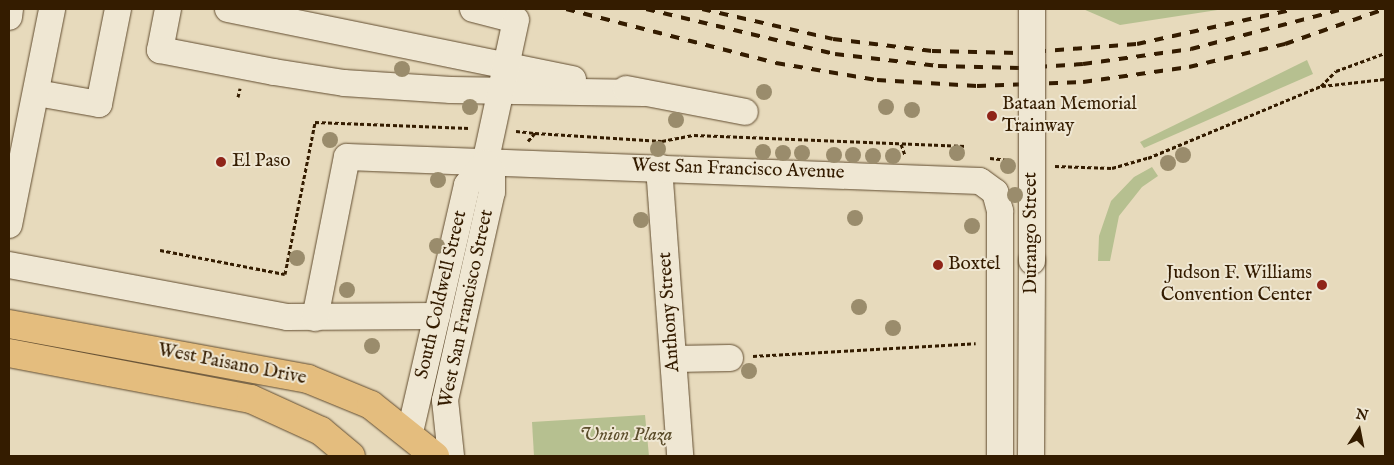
<!DOCTYPE html>
<style>
body{margin:0}
#map{position:relative;width:1394px;height:465px;overflow:hidden;background:#e7dabc;font-family:"IM FELL English",serif}
div>[style]{position:absolute}
.green>*{inset:0;background:#b6c090}
.path>*{height:3px;margin-top:-1.5px;transform-origin:0;background:repeating-linear-gradient(90deg,#341c00 0 4px,transparent 0 6.5px)}
.roads{filter:drop-shadow(0 0 1px #614c2f) drop-shadow(0 0 1px #614c2f)}
.minor>*{height:26px;margin:-13px;padding:0 13px;transform-origin:13px;border-radius:13px;background:#efe7d3}
.major>*{height:28px;margin:-14px;padding:0 14px;transform-origin:14px;border-radius:14px;background:#e4bd7e}
.rail>*{height:4px;margin-top:-2px;transform-origin:0;background:repeating-linear-gradient(90deg,#341c00 0 9px,transparent 0 18px)}
.bridges{filter:drop-shadow(0 0 1px #614c2f) drop-shadow(0 0 1px #614c2f)}
.minor-bridge>*{height:26px;margin:-13px;padding:0 13px;transform-origin:13px;border-radius:13px;background:#efe7d3}
.trees>*{width:16px;height:16px;margin:-8px;border-radius:50%;background:#9a8c6c}
.dots>*{width:14px;height:14px;translate:-50% -50%;box-sizing:border-box;border:2px solid #efe7d3;border-radius:50%}
span{translate:-50% -50%;white-space:nowrap;text-align:center;line-height:1.15;-webkit-text-stroke:4px #efe7d3;paint-order:stroke}
.poi-label{font-size:19px;color:#341c00}
.left{translate:0 -50%;text-align:left}
.right{translate:-100% -50%;text-align:right}
.street-label{font-size:19px;color:#341c00}
.park-label{font-size:19px;color:#5b4d2b;font-style:italic}
.frame{position:absolute;inset:0;border:10px solid #341c00;pointer-events:none}
.north{position:absolute;left:1334px;top:405px;width:50px;height:50px;-webkit-text-stroke:4px #efe7d3;paint-order:stroke;rotate:11deg;font-size:14px;font-weight:700;line-height:20px;text-align:center;color:#341c00}
.north::after{content:'';display:block;margin:auto;width:18px;height:22px;background:#341c00;clip-path:polygon(50% 0,100% 100%,50% 72%,0 100%)}
</style>
<div id="map">
<div class="green">
<i style="clip-path:polygon(1083px 9px,1224px 9px,1120px 25px)"></i>
<i style="clip-path:polygon(1307px 60px,1313px 74px,1144px 148px,1140px 142px)"></i>
<i style="clip-path:polygon(1152px 167px,1158px 176px,1142px 187px,1119px 216px,1110px 261px,1098px 261px,1099px 236px,1111px 201px,1134px 177px)"></i>
<i style="clip-path:polygon(645px 415px,649px 456px,534px 456px,532px 422px)"></i>
</div>
<div class="path">
<i style="left:1322px;top:86px;width:63px;rotate:-6.3deg"></i>
<i style="left:238px;top:97px;width:9px;rotate:-77deg"></i>
<i style="left:516px;top:131px;width:18px;rotate:6deg"></i>
<i style="left:528px;top:141px;width:11px;rotate:-49deg"></i>
<i style="left:535px;top:133px;width:127px;rotate:3.6deg"></i>
<i style="left:662px;top:141px;width:33px;rotate:-11deg"></i>
<i style="left:694px;top:135px;width:272px;rotate:2.3deg"></i>
<i style="left:901px;top:144px;width:12px;rotate:70deg"></i>
<i style="left:990px;top:158px;width:19px;rotate:6deg"></i>
<i style="left:1055px;top:166px;width:57px;rotate:2deg"></i>
<i style="left:1112px;top:168px;width:37px;rotate:-16deg"></i>
<i style="left:1148px;top:158px;width:187px;rotate:-22.6deg"></i>
<i style="left:1321px;top:86px;width:21px;rotate:-45deg"></i>
<i style="left:1336px;top:71px;width:52px;rotate:-20.2deg"></i>
<i style="left:160px;top:250px;width:127px;rotate:10.9deg"></i>
<i style="left:285px;top:274px;width:155px;rotate:-78.8deg"></i>
<i style="left:315px;top:122px;width:154px;rotate:2.2deg"></i>
<i style="left:753px;top:356px;width:223px;rotate:-3.3deg"></i>
</div>
<div class="roads">
<div class="minor">
<i style="left:168px;top:9px;width:42px;rotate:101deg"></i>
<i style="left:160px;top:50px;width:116px;rotate:10.9deg"></i>
<i style="left:274px;top:72px;width:71px;rotate:8.9deg"></i>
<i style="left:344px;top:83px;width:107px;rotate:3.7deg"></i>
<i style="left:451px;top:90px;width:193px;rotate:0.9deg"></i>
<i style="left:228px;top:9px;width:352px;rotate:11.5deg"></i>
<i style="left:473px;top:9px;width:44px;rotate:14.3deg"></i>
<i style="left:516px;top:20px;width:146px;rotate:102.2deg"></i>
<i style="left:9px;top:17px;width:8px;rotate:-83deg"></i>
<i style="left:626px;top:89px;width:121px;rotate:10.9deg"></i>
<i style="left:37px;top:93px;width:63px;rotate:10.1deg"></i>
<i style="left:99px;top:104px;width:97px;rotate:-78.7deg"></i>
<i style="left:659px;top:167px;width:290px;rotate:85.8deg"></i>
<i style="left:9px;top:225px;width:220px;rotate:-78.7deg"></i>
<i style="left:9px;top:265px;width:283px;rotate:10.6deg"></i>
<i style="left:287px;top:317px;width:150px;rotate:-0.4deg"></i>
<i style="left:315px;top:318px;width:164px;rotate:-78.8deg"></i>
<i style="left:347px;top:157px;width:633px;rotate:2.17deg"></i>
<i style="left:980px;top:181px;width:19px;rotate:36deg"></i>
<i style="left:995px;top:192px;width:20px;rotate:75deg"></i>
<i style="left:1000px;top:211px;width:245px;rotate:90deg"></i>
<i style="left:674px;top:359px;width:56px;rotate:-1deg"></i>
<i style="left:410px;top:432px;width:253px;rotate:-77deg"></i>
<i style="left:467px;top:185px;width:28px;rotate:-51deg"></i>
<i style="left:451px;top:456px;width:56px;rotate:-96.1deg"></i>
<i style="left:445px;top:400px;width:213px;rotate:-77.3deg"></i>
<i style="left:492px;top:192px;width:20px;rotate:-90deg"></i>
<i style="left:492px;top:172px;width:11px;rotate:-128deg"></i>
<i style="left:1031px;top:456px;width:195px;rotate:-89.7deg"></i>
</div>
<div class="major">
<i style="left:9px;top:324px;width:304px;rotate:10.4deg"></i>
<i style="left:308px;top:379px;width:68px;rotate:22.4deg"></i>
<i style="left:371px;top:405px;width:82px;rotate:38.6deg"></i>
<i style="left:9px;top:353px;width:246px;rotate:10.8deg"></i>
<i style="left:251px;top:399px;width:77px;rotate:24.6deg"></i>
<i style="left:321px;top:431px;width:39px;rotate:40deg"></i>
</div>
</div>
<div class="rail">
<i style="left:566px;top:9px;width:217px;rotate:14.4deg"></i>
<i style="left:776px;top:63px;width:102px;rotate:9.6deg"></i>
<i style="left:877px;top:80px;width:100px;rotate:3.4deg"></i>
<i style="left:977px;top:86px;width:106px;rotate:-2.2deg"></i>
<i style="left:1083px;top:82px;width:107px;rotate:-8.1deg"></i>
<i style="left:1189px;top:67px;width:99px;rotate:-13.5deg"></i>
<i style="left:1285px;top:44px;width:106px;rotate:-19.3deg"></i>
<i style="left:646px;top:9px;width:194px;rotate:13.4deg"></i>
<i style="left:835px;top:54px;width:104px;rotate:6.6deg"></i>
<i style="left:938px;top:66px;width:82px;rotate:1.4deg"></i>
<i style="left:1020px;top:68px;width:63px;rotate:-3.6deg"></i>
<i style="left:1083px;top:64px;width:109px;rotate:-7.9deg"></i>
<i style="left:1191px;top:49px;width:158px;rotate:-14.7deg"></i>
<i style="left:702px;top:9px;width:134px;rotate:12.9deg"></i>
<i style="left:833px;top:39px;width:100px;rotate:6.9deg"></i>
<i style="left:932px;top:51px;width:87px;rotate:1.3deg"></i>
<i style="left:1019px;top:53px;width:118px;rotate:-4.4deg"></i>
<i style="left:1137px;top:44px;width:162px;rotate:-12.5deg"></i>
</div>
<div class="bridges">
<div class="minor-bridge">
<i style="left:1032px;top:9px;width:252px;rotate:90deg"></i>
</div>
</div>
<div class="trees">
<i style="left:402px;top:69px"></i>
<i style="left:764px;top:92px"></i>
<i style="left:470px;top:107px"></i>
<i style="left:886px;top:107px"></i>
<i style="left:912px;top:110px"></i>
<i style="left:676px;top:120px"></i>
<i style="left:330px;top:140px"></i>
<i style="left:658px;top:149px"></i>
<i style="left:763px;top:152px"></i>
<i style="left:783px;top:153px"></i>
<i style="left:802px;top:153px"></i>
<i style="left:957px;top:153px"></i>
<i style="left:834px;top:155px"></i>
<i style="left:853px;top:155px"></i>
<i style="left:1183px;top:155px"></i>
<i style="left:873px;top:156px"></i>
<i style="left:893px;top:156px"></i>
<i style="left:1168px;top:163px"></i>
<i style="left:1008px;top:166px"></i>
<i style="left:438px;top:180px"></i>
<i style="left:1015px;top:195px"></i>
<i style="left:855px;top:218px"></i>
<i style="left:641px;top:220px"></i>
<i style="left:972px;top:226px"></i>
<i style="left:437px;top:246px"></i>
<i style="left:297px;top:258px"></i>
<i style="left:347px;top:290px"></i>
<i style="left:859px;top:307px"></i>
<i style="left:893px;top:328px"></i>
<i style="left:372px;top:346px"></i>
<i style="left:749px;top:371px"></i>
</div>
<div class="dots">
<i style="left:992px;top:116px;background:#8f2418"></i>
<i style="left:221px;top:162px;background:#8f2418"></i>
<i style="left:938px;top:265px;background:#8f2418"></i>
<i style="left:1322px;top:285px;background:#8f2418"></i>
</div>
<div class="poi-label">
<span class="left" style="left:1002px;top:116px">Bataan Memorial<br>Trainway</span>
<span class="left" style="left:232px;top:162px">El Paso</span>
<span class="left" style="left:948px;top:265px">Boxtel</span>
<span class="right" style="left:1312px;top:285px">Judson F. Williams<br>Convention Center</span>
</div>
<div class="street-label">
<span style="left:738px;top:170px;rotate:2deg">West San Francisco Avenue</span>
<span style="left:1032px;top:233px;rotate:-90deg">Durango Street</span>
<span style="left:442px;top:295px;rotate:-77deg">South Coldwell Street</span>
<span style="left:467px;top:309px;rotate:-78deg">West San Francisco Street</span>
<span style="left:670px;top:312px;rotate:-94deg">Anthony Street</span>
<span style="left:232px;top:365px;rotate:11deg">West Paisano Drive</span>
</div>
<div class="park-label">
<span style="left:626px;top:436px">Union Plaza</span>
</div>
<div class="frame"></div>
<div class="north">N</div>
</div>
